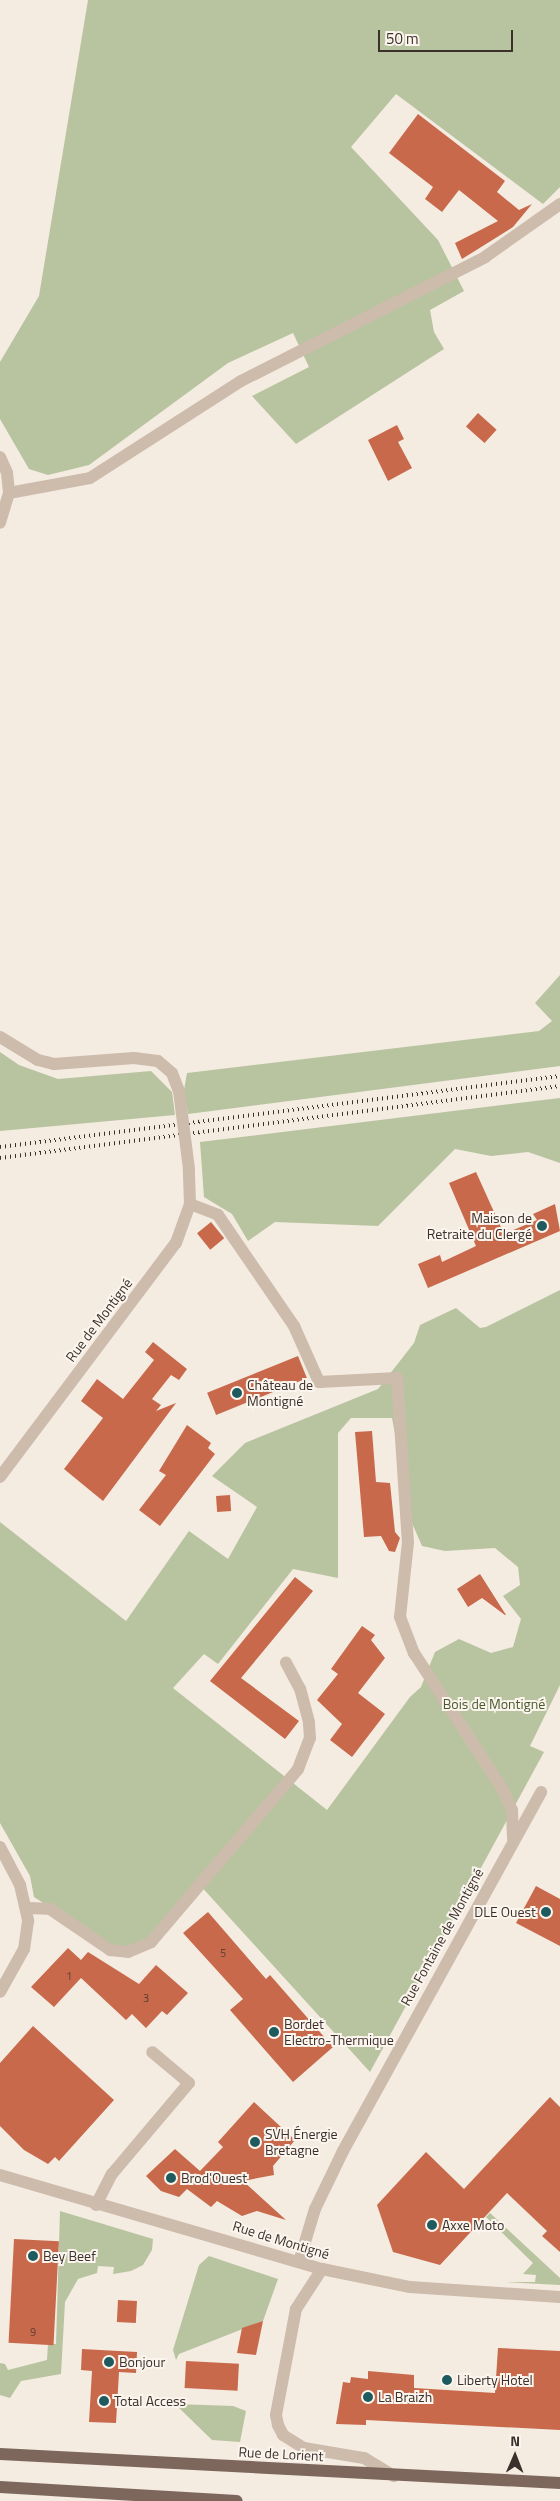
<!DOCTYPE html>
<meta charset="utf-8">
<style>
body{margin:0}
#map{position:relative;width:560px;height:2501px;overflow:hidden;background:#f4ebe1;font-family:"Titillium Web",sans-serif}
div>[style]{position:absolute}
.green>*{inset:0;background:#b8c4a0}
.building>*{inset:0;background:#c8694b;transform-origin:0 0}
.minor>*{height:12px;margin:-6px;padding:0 6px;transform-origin:6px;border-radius:6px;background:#cdbbac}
.tertiary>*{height:12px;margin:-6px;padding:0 6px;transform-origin:6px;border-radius:6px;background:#cdbbac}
.primary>*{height:12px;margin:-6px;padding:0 6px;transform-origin:6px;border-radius:6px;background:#7d675c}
.rail>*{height:4px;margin-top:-2px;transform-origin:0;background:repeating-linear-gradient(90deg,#3b302b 0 1px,transparent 0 5px)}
.tertiary-bridge>*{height:12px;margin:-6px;padding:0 6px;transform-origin:6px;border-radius:6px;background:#cdbbac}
.dots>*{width:14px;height:14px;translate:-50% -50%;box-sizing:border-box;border:2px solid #fbf5ee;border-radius:50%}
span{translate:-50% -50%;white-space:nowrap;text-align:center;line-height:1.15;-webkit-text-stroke:4px #fbf5ee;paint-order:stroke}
.number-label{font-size:11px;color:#5e3e33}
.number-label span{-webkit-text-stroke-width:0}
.poi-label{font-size:14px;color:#3b302b}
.right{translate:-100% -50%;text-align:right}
.left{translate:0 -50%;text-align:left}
.street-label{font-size:14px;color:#3b302b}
.park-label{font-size:14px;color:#4a5a2e}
.north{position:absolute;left:490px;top:2431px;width:50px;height:50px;-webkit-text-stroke:4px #fbf5ee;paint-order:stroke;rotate:1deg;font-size:14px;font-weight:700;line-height:20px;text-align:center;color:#3b302b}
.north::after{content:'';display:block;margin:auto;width:18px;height:22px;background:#3b302b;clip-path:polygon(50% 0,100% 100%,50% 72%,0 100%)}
.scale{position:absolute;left:378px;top:30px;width:135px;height:22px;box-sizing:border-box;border:2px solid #3b302b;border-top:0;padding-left:6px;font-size:15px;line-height:18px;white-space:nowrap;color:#3b302b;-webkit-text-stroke:4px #fbf5ee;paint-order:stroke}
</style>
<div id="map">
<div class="green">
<i style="clip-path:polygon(88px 0,560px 0,560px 187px,543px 204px,396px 94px,351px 147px,438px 240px,464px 291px,430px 310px,434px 332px,444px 349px,296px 444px,252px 396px,309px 367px,293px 333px,228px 363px,89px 465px,48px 475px,29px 469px,0 419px,0 362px,39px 296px)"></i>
<i style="clip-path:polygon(560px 975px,560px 1066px,188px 1114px,184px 1090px,187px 1073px,539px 1031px,552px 1021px,535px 1003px)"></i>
<i style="clip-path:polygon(0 1052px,19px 1065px,58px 1079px,151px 1071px,172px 1092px,175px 1115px,0 1131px)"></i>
<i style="clip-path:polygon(560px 1098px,560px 1163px,528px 1152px,491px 1156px,455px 1149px,378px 1226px,275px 1222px,248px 1241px,232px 1214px,204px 1197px,200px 1142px)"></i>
<i style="clip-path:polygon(evenodd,560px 1290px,560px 1685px,530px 1746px,544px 1752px,370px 2072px,198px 1883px,146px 1940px,131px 1946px,111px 1946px,34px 1897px,30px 1876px,0 1823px,0 1522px,126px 1621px,189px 1531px,228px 1559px,257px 1507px,212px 1476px,245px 1443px,378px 1389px,414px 1343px,420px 1325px,456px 1308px,480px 1328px,486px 1327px,560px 1290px,351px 1418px,392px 1418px,412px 1523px,422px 1546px,445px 1551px,495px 1548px,518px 1567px,520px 1585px,503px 1596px,521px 1619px,513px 1647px,491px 1653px,459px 1639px,435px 1652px,421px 1687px,410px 1697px,327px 1810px,173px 1688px,204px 1654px,218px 1664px,293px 1569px,338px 1578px,338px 1433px,351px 1418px)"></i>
<i style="clip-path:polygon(60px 2211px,153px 2239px,152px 2250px,143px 2265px,131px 2271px,113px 2274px,114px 2267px,98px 2266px,97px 2273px,78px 2279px,65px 2302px,61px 2374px,21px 2381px,10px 2398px,0 2395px,0 2363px,5px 2364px,8px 2370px,47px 2360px,48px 2344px,56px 2344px)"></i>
<i style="clip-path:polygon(490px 2213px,560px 2278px,560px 2285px,505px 2282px,535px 2282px,536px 2275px,523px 2274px,533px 2263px,486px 2217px)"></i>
<i style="clip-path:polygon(209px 2256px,278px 2279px,263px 2321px,179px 2354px,176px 2360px,173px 2350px,199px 2265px)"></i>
<i style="clip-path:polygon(175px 2404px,233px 2406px,246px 2411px,240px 2442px,212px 2440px)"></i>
</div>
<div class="building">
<i style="clip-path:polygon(418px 114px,505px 181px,497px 192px,519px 210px,532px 204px,513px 227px,462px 259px,455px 243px,498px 221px,459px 190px,442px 212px,425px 199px,433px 187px,389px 153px)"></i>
<i style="left:478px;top:413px;width:25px;height:18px;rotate:42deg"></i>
<i style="clip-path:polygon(397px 425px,404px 439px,398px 442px,412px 468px,388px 481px,368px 440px)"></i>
<i style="clip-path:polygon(476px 1172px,504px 1234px,537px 1220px,533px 1214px,555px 1204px,560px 1231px,428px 1288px,418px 1264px,440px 1255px,442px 1262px,476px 1246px,449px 1183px)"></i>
<i style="left:211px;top:1222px;width:21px;height:18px;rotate:51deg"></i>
<i style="clip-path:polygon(153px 1342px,187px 1369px,179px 1380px,171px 1375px,152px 1399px,161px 1405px,156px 1411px,176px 1403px,103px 1501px,64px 1469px,103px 1418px,81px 1401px,97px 1379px,123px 1399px,154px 1360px,145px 1352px)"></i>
<i style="left:298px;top:1356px;width:24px;height:98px;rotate:68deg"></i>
<i style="clip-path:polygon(187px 1425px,211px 1443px,208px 1448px,215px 1454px,160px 1526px,139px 1510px,166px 1475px,159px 1471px)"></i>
<i style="clip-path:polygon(372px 1431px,376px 1482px,390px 1483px,395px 1532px,400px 1538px,395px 1552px,389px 1551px,381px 1536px,364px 1537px,355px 1432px)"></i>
<i style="left:230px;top:1495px;width:16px;height:14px;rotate:86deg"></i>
<i style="clip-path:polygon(480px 1574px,506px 1615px,505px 1615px,482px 1598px,468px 1607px,457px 1589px)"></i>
<i style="clip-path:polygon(295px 1577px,313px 1591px,241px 1678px,299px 1721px,285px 1739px,210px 1681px)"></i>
<i style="clip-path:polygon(362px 1626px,375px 1635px,371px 1640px,385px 1658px,358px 1693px,385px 1714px,352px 1757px,330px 1740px,342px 1724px,317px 1700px,338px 1674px,331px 1669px)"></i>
<i style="clip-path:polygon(536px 1886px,560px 1899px,560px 1946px,516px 1923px)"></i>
<i style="clip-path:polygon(208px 1912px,266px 1979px,270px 1975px,333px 2047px,293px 2082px,230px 2010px,243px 1999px,183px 1933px)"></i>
<i style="clip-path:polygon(68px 1948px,81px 1960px,88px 1952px,139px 1984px,156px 1965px,188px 1993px,167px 2015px,162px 2011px,146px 2028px,132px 2014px,126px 2020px,81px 1978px,54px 2007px,31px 1987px)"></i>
<i style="clip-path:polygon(33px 2026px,114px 2100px,59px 2161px,55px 2157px,48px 2164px,24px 2150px,0 2126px,0 2063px)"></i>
<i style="clip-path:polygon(550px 2097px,560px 2107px,560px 2252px,542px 2236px,547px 2231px,507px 2193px,440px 2265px,393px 2252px,377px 2205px,426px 2152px,464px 2189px)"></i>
<i style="clip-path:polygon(254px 2102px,295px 2140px,273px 2166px,274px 2175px,243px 2181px,286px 2220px,257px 2211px,242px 2216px,217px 2201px,211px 2207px,187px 2189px,179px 2197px,161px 2191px,146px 2176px,175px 2149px,200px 2171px,223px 2147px,218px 2142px)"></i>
<i style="left:14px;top:2239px;width:45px;height:104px;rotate:3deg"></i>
<i style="left:118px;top:2300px;width:19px;height:22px;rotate:3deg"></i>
<i style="clip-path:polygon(263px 2321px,256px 2355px,237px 2353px,242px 2328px)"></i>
<i style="clip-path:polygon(498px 2348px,560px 2351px,560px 2430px,366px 2420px,366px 2425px,336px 2424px,343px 2382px,350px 2383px,351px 2377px,368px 2379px,368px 2371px,414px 2375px,414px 2388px,495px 2393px)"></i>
<i style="clip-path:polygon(82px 2349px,137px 2352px,136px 2373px,119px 2372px,116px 2423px,89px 2422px,92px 2371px,81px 2370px)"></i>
<i style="left:186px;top:2361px;width:53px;height:27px;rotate:3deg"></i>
</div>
<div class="minor">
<i style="left:9px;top:493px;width:82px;rotate:-10.5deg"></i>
<i style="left:90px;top:478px;width:179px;rotate:-32.7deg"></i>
<i style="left:241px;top:381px;width:274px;rotate:-26.9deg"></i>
<i style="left:485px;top:257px;width:92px;rotate:-35.2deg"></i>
<i style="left:190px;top:1204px;width:30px;rotate:21deg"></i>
<i style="left:218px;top:1215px;width:135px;rotate:55.6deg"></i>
<i style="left:294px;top:1326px;width:61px;rotate:65.9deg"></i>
<i style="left:319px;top:1382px;width:78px;rotate:-2.9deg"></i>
<i style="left:397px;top:1378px;width:164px;rotate:86.2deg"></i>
<i style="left:408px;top:1542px;width:75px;rotate:96.1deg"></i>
<i style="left:400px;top:1617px;width:39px;rotate:69deg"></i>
<i style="left:414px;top:1653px;width:161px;rotate:56.9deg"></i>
<i style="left:502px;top:1788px;width:24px;rotate:66deg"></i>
<i style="left:512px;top:1810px;width:28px;rotate:88deg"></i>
<i style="left:27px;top:1908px;width:23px;rotate:2deg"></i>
<i style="left:50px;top:1909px;width:73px;rotate:34.3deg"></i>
<i style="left:110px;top:1950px;width:18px;rotate:6deg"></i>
<i style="left:128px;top:1952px;width:25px;rotate:-23deg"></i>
<i style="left:151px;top:1942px;width:227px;rotate:-49.6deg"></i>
<i style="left:298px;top:1769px;width:33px;rotate:-69deg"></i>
<i style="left:310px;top:1738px;width:16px;rotate:-94deg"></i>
<i style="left:309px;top:1722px;width:34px;rotate:-105deg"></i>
<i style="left:300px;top:1689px;width:30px;rotate:-118deg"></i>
<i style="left:96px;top:2205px;width:35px;rotate:-63deg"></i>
<i style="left:112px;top:2174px;width:119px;rotate:-49.8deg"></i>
<i style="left:189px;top:2083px;width:48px;rotate:-140deg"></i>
<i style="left:299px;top:2262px;width:55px;rotate:-73.2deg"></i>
<i style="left:315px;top:2209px;width:64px;rotate:-64.2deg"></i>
<i style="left:343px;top:2151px;width:410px;rotate:-61.1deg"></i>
<i style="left:322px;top:2269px;width:48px;rotate:123deg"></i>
<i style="left:296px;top:2309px;width:108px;rotate:100.7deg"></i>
<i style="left:276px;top:2415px;width:10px;rotate:79deg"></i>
<i style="left:278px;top:2425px;width:11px;rotate:63deg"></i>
<i style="left:283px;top:2435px;width:25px;rotate:32deg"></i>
<i style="left:304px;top:2448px;width:61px;rotate:9.5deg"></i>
<i style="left:364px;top:2458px;width:35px;rotate:31deg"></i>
</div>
<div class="tertiary">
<i style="left:0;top:457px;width:17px;rotate:66deg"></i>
<i style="left:7px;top:473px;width:20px;rotate:84deg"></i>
<i style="left:9px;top:493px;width:31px;rotate:107deg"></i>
<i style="left:0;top:1037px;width:44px;rotate:31.2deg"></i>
<i style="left:38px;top:1060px;width:16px;rotate:14deg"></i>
<i style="left:54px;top:1064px;width:80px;rotate:-4.3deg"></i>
<i style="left:134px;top:1058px;width:24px;rotate:7deg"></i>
<i style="left:158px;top:1061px;width:18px;rotate:41deg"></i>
<i style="left:172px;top:1073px;width:19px;rotate:69deg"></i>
<i style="left:0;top:1477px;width:293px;rotate:-53.1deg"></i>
<i style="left:176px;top:1243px;width:41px;rotate:-70.3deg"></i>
<i style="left:190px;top:1204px;width:35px;rotate:-92deg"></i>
<i style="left:0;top:1847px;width:43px;rotate:62.2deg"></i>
<i style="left:20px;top:1885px;width:37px;rotate:77deg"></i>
<i style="left:28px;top:1921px;width:28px;rotate:98deg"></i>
<i style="left:24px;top:1949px;width:49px;rotate:119.2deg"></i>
<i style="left:0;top:2175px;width:335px;rotate:16.3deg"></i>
<i style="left:322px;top:2269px;width:90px;rotate:11.6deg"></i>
<i style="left:410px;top:2287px;width:150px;rotate:3.8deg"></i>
</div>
<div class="primary">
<i style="left:0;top:2454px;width:561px;rotate:2.96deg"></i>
<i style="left:0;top:2487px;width:237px;rotate:3.4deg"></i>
</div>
<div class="rail">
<i style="left:0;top:1147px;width:564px;rotate:-7.23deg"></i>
<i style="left:0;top:1158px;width:565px;rotate:-7.33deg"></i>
</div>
<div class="tertiary-bridge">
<i style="left:179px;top:1091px;width:79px;rotate:82.7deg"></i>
</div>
<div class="dots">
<i style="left:542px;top:1226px;background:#1f5a5e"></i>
<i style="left:237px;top:1393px;background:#1f5a5e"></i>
<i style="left:546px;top:1912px;background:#1f5a5e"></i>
<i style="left:274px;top:2032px;background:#1f5a5e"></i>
<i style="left:255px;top:2142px;background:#1f5a5e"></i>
<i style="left:171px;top:2178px;background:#1f5a5e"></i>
<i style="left:432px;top:2225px;background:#1f5a5e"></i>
<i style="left:33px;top:2256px;background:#1f5a5e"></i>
<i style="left:109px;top:2362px;background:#1f5a5e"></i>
<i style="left:447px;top:2380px;background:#1f5a5e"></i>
<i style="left:368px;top:2397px;background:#1f5a5e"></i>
<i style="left:104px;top:2401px;background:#1f5a5e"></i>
</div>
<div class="number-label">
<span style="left:223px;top:1953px">5</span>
<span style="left:69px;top:1976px">1</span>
<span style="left:146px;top:1998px">3</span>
<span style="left:33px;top:2332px">9</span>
</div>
<div class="poi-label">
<span class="right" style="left:532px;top:1226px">Maison de<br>Retraite du Clergé</span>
<span class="left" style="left:247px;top:1393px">Château de<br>Montigné</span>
<span class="right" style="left:536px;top:1912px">DLE Ouest</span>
<span class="left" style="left:284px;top:2032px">Bordet<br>Electro-Thermique</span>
<span class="left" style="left:265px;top:2142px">SVH Énergie<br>Bretagne</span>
<span class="left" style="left:181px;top:2178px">Brod'Ouest</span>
<span class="left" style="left:442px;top:2225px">Axxe Moto</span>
<span class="left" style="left:43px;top:2256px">Bey Beef</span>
<span class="left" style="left:119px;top:2362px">Bonjour</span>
<span class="left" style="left:457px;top:2380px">Liberty Hotel</span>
<span class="left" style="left:378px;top:2397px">La Braizh</span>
<span class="left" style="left:114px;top:2401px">Total Access</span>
</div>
<div class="street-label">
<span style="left:99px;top:1320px;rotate:-53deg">Rue de Montigné</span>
<span style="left:442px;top:1937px;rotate:-61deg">Rue Fontaine de Montigné</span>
<span style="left:281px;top:2240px;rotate:17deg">Rue de Montigné</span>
<span style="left:281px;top:2454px;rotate:3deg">Rue de Lorient</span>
</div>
<div class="park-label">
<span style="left:494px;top:1704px">Bois de Montigné</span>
</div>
<div class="north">N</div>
<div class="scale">50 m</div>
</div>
